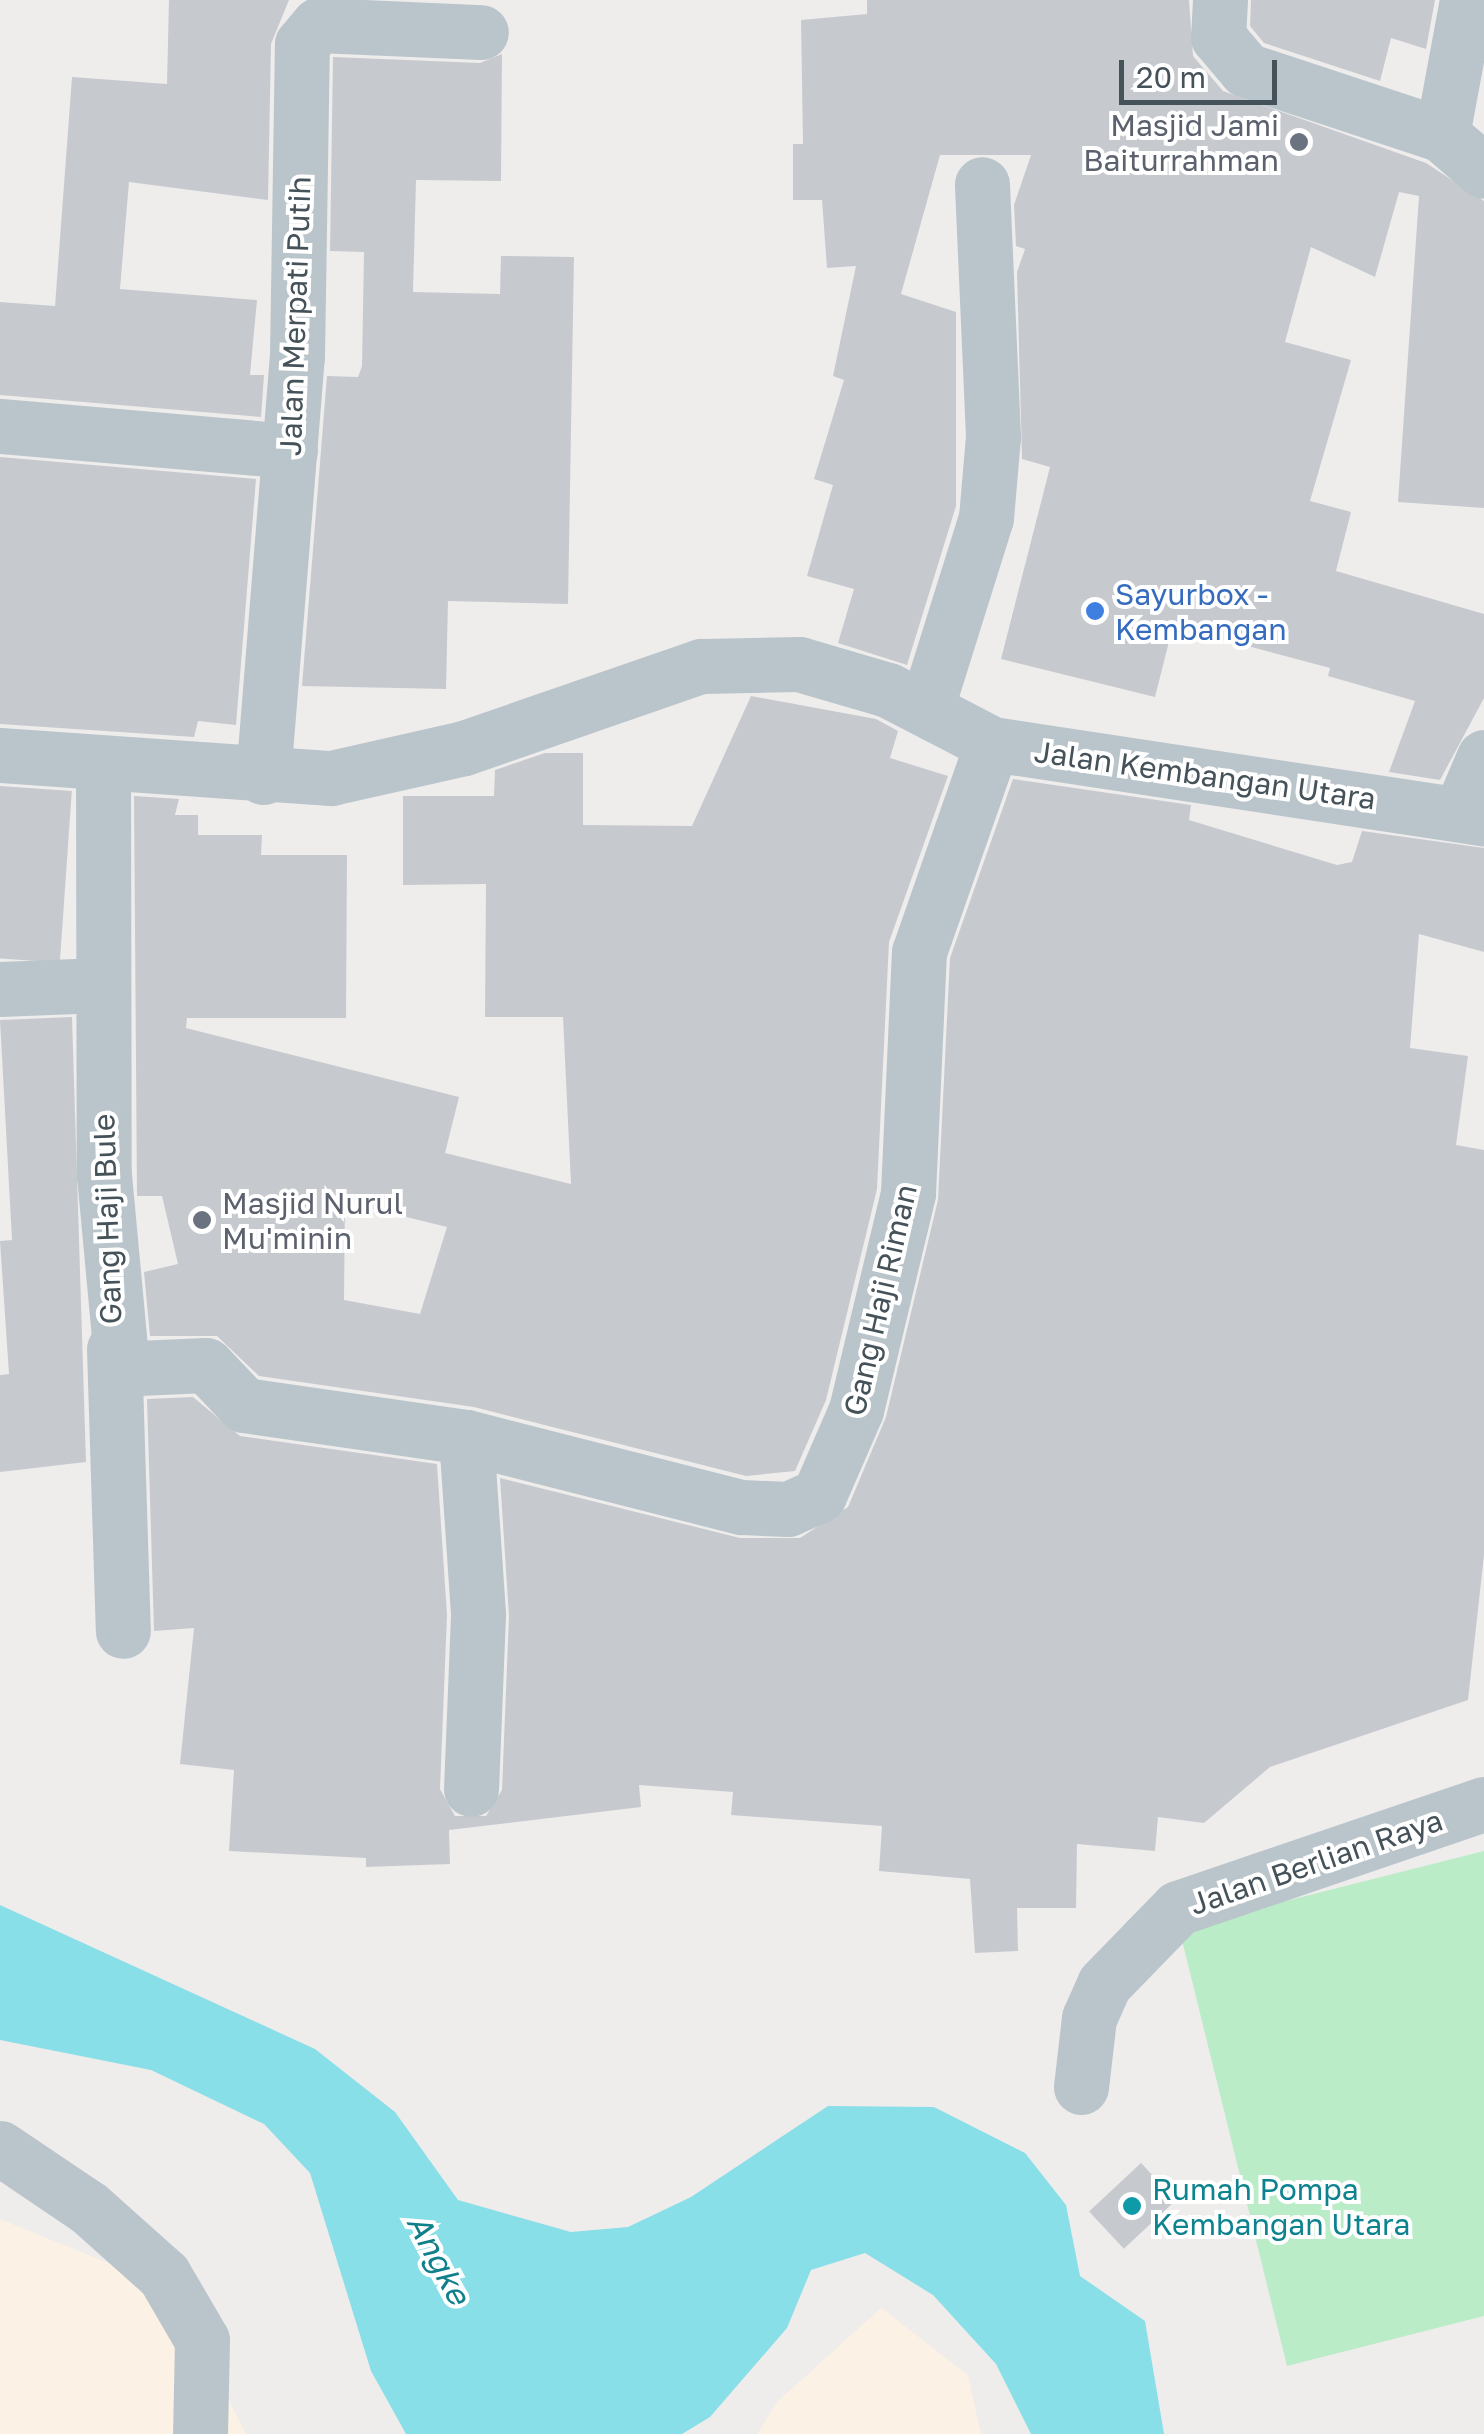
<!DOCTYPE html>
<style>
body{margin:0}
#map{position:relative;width:1484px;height:2434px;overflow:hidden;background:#efecec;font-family:"Golos Text",sans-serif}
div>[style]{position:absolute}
.commercial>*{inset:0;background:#fbf1e4}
.green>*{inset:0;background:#baecc8}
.water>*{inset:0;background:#88dfe8}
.building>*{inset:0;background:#c6cacf;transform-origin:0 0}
.minor>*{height:55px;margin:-27.5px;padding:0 27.5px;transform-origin:27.5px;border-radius:27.5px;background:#bac5cb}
.dots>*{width:28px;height:28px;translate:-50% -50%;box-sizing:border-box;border:5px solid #fff;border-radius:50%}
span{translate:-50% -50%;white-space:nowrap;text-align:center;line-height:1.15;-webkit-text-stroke:8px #fff;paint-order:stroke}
.worship-label{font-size:30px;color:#5b616d}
.right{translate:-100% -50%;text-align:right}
.left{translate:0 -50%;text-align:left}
.street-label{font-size:30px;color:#455259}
.shop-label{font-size:30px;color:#366cbe}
.culture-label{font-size:30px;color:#0d838f}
.water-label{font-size:32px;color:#10808b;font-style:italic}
.scale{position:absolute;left:1119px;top:60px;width:158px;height:45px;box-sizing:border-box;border:5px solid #455259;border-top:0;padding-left:12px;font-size:30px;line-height:35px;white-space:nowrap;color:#455259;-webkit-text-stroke:8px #fff;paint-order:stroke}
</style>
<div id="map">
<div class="commercial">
<i style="clip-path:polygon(0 2219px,172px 2289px,246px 2434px,0 2434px)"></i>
<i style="clip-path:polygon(881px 2308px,968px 2375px,981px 2434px,757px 2434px,778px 2401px)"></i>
</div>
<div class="green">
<i style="clip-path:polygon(1484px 1851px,1484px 2316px,1287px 2366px,1179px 1928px)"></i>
</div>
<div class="water">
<i style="clip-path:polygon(0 1905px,315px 2049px,395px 2112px,458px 2200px,571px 2232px,628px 2227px,691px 2197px,828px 2106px,934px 2107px,1025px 2153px,1066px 2205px,1080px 2276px,1145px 2321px,1164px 2434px,1031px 2434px,996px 2364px,933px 2295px,865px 2253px,811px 2270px,787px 2328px,710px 2417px,682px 2434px,406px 2434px,371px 2371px,310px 2173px,264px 2124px,151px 2070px,0 2040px)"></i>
</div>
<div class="building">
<i style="clip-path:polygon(169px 0,289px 0,271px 44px,268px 200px,129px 182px,120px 289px,257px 300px,250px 375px,264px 375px,261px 417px,0 395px,0 302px,55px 306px,72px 77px,167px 84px)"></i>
<i style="clip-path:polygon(867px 0,1189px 0,1193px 56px,1223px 91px,1426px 163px,1484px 201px,1484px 508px,1398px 502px,1419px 196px,1399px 192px,1375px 277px,1311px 247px,1285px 342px,1351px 360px,1310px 501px,1351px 512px,1336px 571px,1484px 614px,1484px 698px,1440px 780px,1389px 772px,1415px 701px,1328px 676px,1330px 668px,1173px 626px,1155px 697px,1001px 659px,1050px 467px,1022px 459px,1017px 272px,1025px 249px,1016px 246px,1014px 205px,1031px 155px,940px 155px,901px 294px,956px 312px,956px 506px,907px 665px,838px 643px,854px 589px,807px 576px,833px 485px,814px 479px,844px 380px,833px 376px,856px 266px,827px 268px,822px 200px,793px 200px,793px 144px,803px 144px,801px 20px,867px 14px)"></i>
<i style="clip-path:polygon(1251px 0,1435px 0,1426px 49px,1391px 38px,1380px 81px,1264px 43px,1250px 26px)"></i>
<i style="clip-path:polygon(502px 54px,501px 181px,416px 180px,413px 292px,500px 294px,501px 256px,574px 257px,568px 604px,448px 601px,446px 689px,302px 686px,327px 376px,358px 377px,362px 366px,364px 252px,330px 251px,333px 57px,480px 63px)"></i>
<i style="clip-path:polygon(0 457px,256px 479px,236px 725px,198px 721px,194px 737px,0 724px)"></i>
<i style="clip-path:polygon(evenodd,751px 696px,876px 719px,898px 731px,890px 758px,948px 776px,889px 942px,877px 1189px,826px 1400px,795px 1471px,746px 1476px,474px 1407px,259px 1376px,217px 1336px,150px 1336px,144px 1272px,178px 1264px,162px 1196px,137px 1196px,134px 796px,179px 799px,175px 815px,198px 815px,198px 835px,262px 835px,261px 855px,347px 855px,346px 1018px,187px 1018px,186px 1028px,459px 1097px,445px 1153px,571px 1184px,563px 1017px,485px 1017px,486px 884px,403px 885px,403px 796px,494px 796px,495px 770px,545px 753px,583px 753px,583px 825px,692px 826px,751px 696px,345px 1202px,447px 1227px,420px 1314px,344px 1300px,345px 1202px)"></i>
<i style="clip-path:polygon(1013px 779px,1191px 805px,1189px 820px,1337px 865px,1352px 862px,1362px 831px,1484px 848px,1484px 952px,1419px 934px,1410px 1048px,1468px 1056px,1456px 1145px,1484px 1150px,1484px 1555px,1468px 1700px,1270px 1767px,1204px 1823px,1158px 1817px,1155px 1851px,1077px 1844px,1076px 1908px,1017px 1908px,1018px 1951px,975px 1953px,970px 1879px,879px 1871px,882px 1826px,731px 1815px,733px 1792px,639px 1785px,641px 1807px,449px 1830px,450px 1864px,366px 1867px,366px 1858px,229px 1851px,234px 1770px,180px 1764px,194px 1628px,154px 1631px,147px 1399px,193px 1397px,240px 1436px,437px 1464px,447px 1615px,440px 1789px,455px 1816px,486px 1816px,502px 1790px,509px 1616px,500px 1478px,740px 1538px,800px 1538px,848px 1507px,886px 1417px,938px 1200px,950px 958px)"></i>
<i style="left:0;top:786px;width:72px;height:172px;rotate:4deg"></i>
<i style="clip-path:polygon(72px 1017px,86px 1462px,0 1472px,0 1375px,9px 1374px,0 1241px,12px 1240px,0 1020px)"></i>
<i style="left:1141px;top:2163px;width:51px;height:71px;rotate:47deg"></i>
</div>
<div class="minor">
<i style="left:1220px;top:0;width:37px;rotate:93deg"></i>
<i style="left:1218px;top:37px;width:43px;rotate:49.7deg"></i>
<i style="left:1246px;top:70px;width:206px;rotate:18.3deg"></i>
<i style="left:1467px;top:0;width:137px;rotate:100.5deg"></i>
<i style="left:1442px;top:135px;width:55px;rotate:40.6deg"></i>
<i style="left:0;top:426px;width:291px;rotate:4.9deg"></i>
<i style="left:926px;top:709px;width:200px;rotate:-72.6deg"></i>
<i style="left:986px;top:518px;width:81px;rotate:-85.1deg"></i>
<i style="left:993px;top:437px;width:253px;rotate:-92.5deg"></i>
<i style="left:0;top:755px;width:332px;rotate:4deg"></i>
<i style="left:331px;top:778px;width:136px;rotate:-12.7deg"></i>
<i style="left:464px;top:748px;width:251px;rotate:-19.1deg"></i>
<i style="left:701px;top:666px;width:98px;rotate:-1.2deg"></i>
<i style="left:799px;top:664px;width:93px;rotate:16.3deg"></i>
<i style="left:888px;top:690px;width:117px;rotate:27.4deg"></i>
<i style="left:992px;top:744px;width:498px;rotate:8.6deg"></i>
<i style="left:103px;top:766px;width:409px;rotate:89.9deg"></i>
<i style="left:104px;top:1175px;width:185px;rotate:84.7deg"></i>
<i style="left:121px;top:1359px;width:19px;rotate:28deg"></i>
<i style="left:138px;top:1368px;width:68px;rotate:-2.5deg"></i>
<i style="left:206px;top:1365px;width:55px;rotate:46.5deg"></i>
<i style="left:244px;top:1405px;width:224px;rotate:8.2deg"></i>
<i style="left:466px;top:1437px;width:284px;rotate:14.3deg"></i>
<i style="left:741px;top:1507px;width:47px;rotate:2.4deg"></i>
<i style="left:788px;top:1509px;width:34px;rotate:-24deg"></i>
<i style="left:819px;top:1495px;width:93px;rotate:-66.5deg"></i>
<i style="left:856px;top:1410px;width:223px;rotate:-76.5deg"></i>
<i style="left:908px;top:1193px;width:241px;rotate:-87.4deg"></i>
<i style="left:919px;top:952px;width:220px;rotate:-70.7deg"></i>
<i style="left:263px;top:777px;width:422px;rotate:-85.4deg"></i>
<i style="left:297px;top:356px;width:312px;rotate:-89.1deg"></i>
<i style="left:302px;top:44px;width:25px;rotate:-50deg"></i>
<i style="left:318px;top:25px;width:163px;rotate:2.5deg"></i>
<i style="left:1460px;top:813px;width:61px;rotate:-66.8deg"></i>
<i style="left:0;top:989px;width:101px;rotate:-2.3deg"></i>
<i style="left:114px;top:1349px;width:282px;rotate:88.2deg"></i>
<i style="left:466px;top:1437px;width:178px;rotate:86.1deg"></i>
<i style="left:478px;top:1615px;width:174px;rotate:92.3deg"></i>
<i style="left:1081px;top:2087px;width:69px;rotate:-83.4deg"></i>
<i style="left:1089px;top:2018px;width:37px;rotate:-66deg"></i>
<i style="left:1104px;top:1984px;width:106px;rotate:-45.8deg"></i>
<i style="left:1178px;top:1908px;width:323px;rotate:-18.8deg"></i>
<i style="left:0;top:2148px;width:107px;rotate:34deg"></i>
<i style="left:89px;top:2208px;width:101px;rotate:41.8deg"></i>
<i style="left:164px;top:2275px;width:75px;rotate:59.7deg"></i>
<i style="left:202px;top:2340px;width:94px;rotate:91.2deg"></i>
</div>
<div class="dots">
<i style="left:1299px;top:142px;background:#6b7280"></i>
<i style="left:1095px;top:611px;background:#3f7fe0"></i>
<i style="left:202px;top:1220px;background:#6b7280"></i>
<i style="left:1132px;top:2206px;background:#0f9aa8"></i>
</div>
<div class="worship-label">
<span class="right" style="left:1279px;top:142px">Masjid Jami<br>Baiturrahman</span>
<span class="left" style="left:222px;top:1220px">Masjid Nurul<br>Mu'minin</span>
</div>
<div class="street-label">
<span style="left:295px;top:316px;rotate:-88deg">Jalan Merpati Putih</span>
<span style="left:1205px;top:775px;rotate:8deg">Jalan Kembangan Utara</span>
<span style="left:107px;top:1219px;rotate:-92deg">Gang Haji Bule</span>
<span style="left:880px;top:1300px;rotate:-77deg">Gang Haji Riman</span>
<span style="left:1316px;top:1862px;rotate:-19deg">Jalan Berlian Raya</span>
</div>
<div class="shop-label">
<span class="left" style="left:1115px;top:611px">Sayurbox -<br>Kembangan</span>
</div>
<div class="culture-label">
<span class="left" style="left:1152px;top:2206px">Rumah Pompa<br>Kembangan Utara</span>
</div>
<div class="water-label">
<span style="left:439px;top:2259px;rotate:62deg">Angke</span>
</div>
<div class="scale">20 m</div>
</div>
